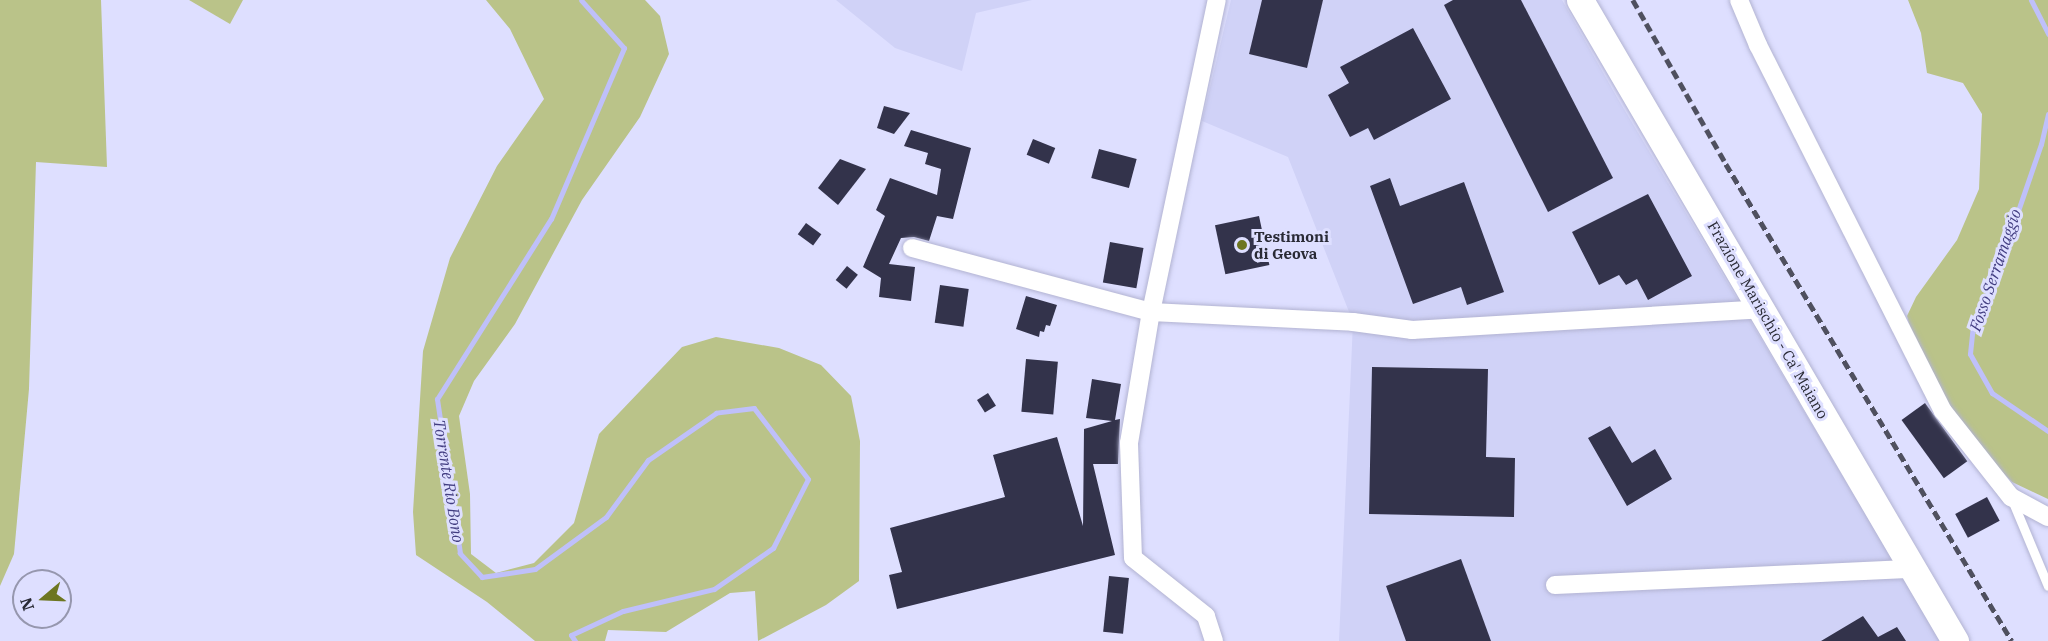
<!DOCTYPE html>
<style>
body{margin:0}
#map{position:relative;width:2048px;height:641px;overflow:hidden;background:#dedfff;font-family:"IBM Plex Serif",serif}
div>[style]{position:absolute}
.built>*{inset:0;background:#d0d2f7}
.green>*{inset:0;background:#bac389}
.stream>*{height:5px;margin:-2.5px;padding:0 2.5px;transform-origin:2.5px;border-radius:2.5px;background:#bfc0fa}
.building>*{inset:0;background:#33334b;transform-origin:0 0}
.roads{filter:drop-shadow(0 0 2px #b2b3d2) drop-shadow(0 0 2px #b2b3d2)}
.service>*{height:9px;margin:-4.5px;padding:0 4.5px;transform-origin:4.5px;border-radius:4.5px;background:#fff}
.minor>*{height:18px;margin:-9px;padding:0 9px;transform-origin:9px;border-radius:9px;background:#fff}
.secondary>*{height:27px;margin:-13.5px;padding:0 13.5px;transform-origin:13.5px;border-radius:13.5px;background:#fff}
.rail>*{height:4.5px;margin-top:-2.25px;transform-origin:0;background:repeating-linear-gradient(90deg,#4f505f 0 9px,transparent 0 13.5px)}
.dots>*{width:16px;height:16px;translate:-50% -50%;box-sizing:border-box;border:3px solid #dedfff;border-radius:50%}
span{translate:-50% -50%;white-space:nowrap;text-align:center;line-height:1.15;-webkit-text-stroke:6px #dedfff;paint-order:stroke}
.poi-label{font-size:15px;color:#292a35;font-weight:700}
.left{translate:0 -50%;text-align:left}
.street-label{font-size:15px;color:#292a35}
.water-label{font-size:16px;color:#423d81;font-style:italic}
.north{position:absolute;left:12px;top:569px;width:60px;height:60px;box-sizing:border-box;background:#dedfff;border:2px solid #9697ae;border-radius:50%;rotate:251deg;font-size:16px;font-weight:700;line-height:24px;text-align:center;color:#292a35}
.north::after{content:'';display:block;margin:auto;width:21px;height:27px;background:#6d7621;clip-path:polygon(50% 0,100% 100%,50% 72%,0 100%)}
</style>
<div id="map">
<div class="built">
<i style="clip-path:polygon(836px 0,1032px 0,976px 13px,962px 71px,895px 48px)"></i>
<i style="clip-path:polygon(1231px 0,1562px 0,1618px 99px,1941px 641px,1339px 641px,1353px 322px,1288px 157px,1202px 121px)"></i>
</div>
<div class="green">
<i style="clip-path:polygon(0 0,101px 0,107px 167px,36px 162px,29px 389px,14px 554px,0 586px)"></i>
<i style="clip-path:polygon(189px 0,243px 0,230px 24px)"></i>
<i style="clip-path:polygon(486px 0,645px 0,660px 16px,669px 54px,640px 117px,582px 200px,515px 324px,474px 381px,459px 416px,470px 494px,471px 554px,496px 573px,534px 563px,574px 523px,599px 434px,682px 347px,716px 337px,779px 348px,821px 365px,851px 396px,860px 441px,859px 581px,826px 605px,758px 641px,755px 591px,730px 593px,666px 632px,608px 630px,605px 641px,535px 641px,487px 602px,416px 555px,413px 512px,423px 351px,450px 258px,497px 166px,544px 99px,510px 29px)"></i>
<i style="clip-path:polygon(1908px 0,2048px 0,2048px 499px,2012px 482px,1959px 428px,1915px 346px,1907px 316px,1916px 297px,1957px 240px,1979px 189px,1982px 114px,1963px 83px,1927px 73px,1921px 33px)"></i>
</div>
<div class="stream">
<i style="left:2031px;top:0;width:38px;rotate:63deg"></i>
<i style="left:2048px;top:114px;width:31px;rotate:103deg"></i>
<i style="left:2041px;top:144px;width:139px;rotate:109deg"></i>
<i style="left:1996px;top:275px;width:55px;rotate:114.7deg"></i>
<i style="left:1973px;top:325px;width:29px;rotate:96deg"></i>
<i style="left:1970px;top:354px;width:45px;rotate:60.6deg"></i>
<i style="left:1992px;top:393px;width:68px;rotate:34.2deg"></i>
<i style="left:575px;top:641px;width:7px;rotate:-124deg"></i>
<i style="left:571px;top:635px;width:57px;rotate:-24.8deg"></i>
<i style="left:623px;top:611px;width:94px;rotate:-13.6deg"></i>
<i style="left:714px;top:589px;width:72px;rotate:-34.8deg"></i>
<i style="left:773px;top:548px;width:77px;rotate:-63.1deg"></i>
<i style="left:808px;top:479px;width:89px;rotate:-127.3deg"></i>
<i style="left:754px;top:408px;width:38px;rotate:173deg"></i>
<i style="left:716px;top:413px;width:83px;rotate:145.3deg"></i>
<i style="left:648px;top:460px;width:71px;rotate:126.4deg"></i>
<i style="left:606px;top:517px;width:88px;rotate:143.8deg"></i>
<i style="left:535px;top:569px;width:54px;rotate:171.4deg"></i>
<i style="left:482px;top:577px;width:33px;rotate:-133deg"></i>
<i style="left:460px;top:553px;width:156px;rotate:-98.5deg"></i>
<i style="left:437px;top:399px;width:213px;rotate:-57.7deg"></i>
<i style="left:551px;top:219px;width:186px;rotate:-66.9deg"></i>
<i style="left:624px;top:48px;width:64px;rotate:-131.9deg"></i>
</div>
<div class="building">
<i style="clip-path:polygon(1262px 0,1323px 0,1307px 68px,1249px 54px)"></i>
<i style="clip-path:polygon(1453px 0,1521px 0,1613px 178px,1548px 212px,1444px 5px)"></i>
<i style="clip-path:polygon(1413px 28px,1451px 99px,1374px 140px,1368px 128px,1350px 137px,1328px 95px,1349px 83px,1340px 67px)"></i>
<i style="clip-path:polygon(884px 106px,910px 113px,894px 134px,877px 128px)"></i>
<i style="clip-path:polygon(911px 130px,971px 148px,953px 219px,937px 216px,929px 241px,914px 237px,901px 238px,889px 264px,915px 267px,911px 301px,879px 297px,881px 278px,863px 267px,885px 216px,876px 210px,890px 178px,937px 195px,941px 169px,925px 164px,928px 153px,904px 146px)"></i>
<i style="left:1033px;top:139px;width:24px;height:17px;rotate:22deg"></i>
<i style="left:1099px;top:149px;width:39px;height:30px;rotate:15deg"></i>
<i style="clip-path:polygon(840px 159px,866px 169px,838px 205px,818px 188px)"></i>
<i style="clip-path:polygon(1390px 178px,1400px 206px,1464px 182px,1504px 292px,1467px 305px,1461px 287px,1413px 304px,1370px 186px)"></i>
<i style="clip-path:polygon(1648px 194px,1692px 276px,1648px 300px,1637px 279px,1626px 285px,1619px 275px,1599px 285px,1572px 232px)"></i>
<i style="left:1259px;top:216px;width:50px;height:45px;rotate:78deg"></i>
<i style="left:806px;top:223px;width:19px;height:14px;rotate:36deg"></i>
<i style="left:1110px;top:242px;width:34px;height:41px;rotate:10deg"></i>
<i style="left:847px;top:266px;width:14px;height:18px;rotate:39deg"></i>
<i style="left:940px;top:285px;width:29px;height:38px;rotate:8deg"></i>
<i style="clip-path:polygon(1026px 296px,1057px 305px,1050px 326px,1046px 325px,1044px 332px,1040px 331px,1039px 337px,1016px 329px)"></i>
<i style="left:1026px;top:359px;width:32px;height:53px;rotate:5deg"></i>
<i style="clip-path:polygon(1372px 367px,1488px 369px,1486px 457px,1515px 458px,1514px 517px,1369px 514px)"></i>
<i style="clip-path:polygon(1092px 379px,1121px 384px,1115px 420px,1120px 419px,1118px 464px,1093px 464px,1115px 555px,897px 609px,889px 575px,902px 572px,890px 528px,1005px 497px,993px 455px,1057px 437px,1083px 526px,1084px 429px,1112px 421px,1086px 418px)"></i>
<i style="left:988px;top:393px;width:15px;height:13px;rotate:58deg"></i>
<i style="left:1925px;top:403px;width:72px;height:29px;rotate:54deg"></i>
<i style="clip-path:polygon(1610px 426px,1632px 463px,1655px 449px,1672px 479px,1627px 506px,1588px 438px)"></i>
<i style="left:1987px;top:497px;width:27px;height:36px;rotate:62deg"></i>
<i style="clip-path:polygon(1461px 559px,1491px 641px,1406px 641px,1386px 586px)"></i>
<i style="left:1109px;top:576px;width:20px;height:56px;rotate:6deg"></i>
<i style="clip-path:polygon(1863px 616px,1878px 637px,1897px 627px,1906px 641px,1821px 641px)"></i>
</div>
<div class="roads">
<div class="service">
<i style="left:2012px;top:500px;width:93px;rotate:67.3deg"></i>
</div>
<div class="minor">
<i style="left:1739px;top:0;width:49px;rotate:67.1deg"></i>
<i style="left:1758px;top:45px;width:410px;rotate:63.2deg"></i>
<i style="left:1943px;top:411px;width:110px;rotate:51.7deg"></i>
<i style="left:2011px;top:497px;width:42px;rotate:28.4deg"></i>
<i style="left:912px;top:248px;width:247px;rotate:15deg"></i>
<i style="left:1151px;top:312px;width:202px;rotate:2.8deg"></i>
<i style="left:1353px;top:322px;width:60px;rotate:7.7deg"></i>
<i style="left:1412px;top:330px;width:350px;rotate:-3.4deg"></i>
<i style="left:1555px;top:585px;width:358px;rotate:-2.6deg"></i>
<i style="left:1214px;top:641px;width:26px;rotate:-108deg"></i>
<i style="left:1206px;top:616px;width:93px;rotate:-141.5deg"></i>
<i style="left:1133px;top:558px;width:115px;rotate:-92deg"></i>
<i style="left:1129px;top:443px;width:133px;rotate:-80.5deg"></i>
<i style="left:1151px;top:312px;width:319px;rotate:-78.1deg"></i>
</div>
<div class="secondary">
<i style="left:1580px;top:0;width:743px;rotate:59.67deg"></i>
</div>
</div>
<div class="rail">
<i style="left:1633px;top:0;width:189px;rotate:60.4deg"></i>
<i style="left:1726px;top:164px;width:556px;rotate:59.05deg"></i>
</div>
<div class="dots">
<i style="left:1242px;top:245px;background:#6d7621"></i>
</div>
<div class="poi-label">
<span class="left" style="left:1254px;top:245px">Testimoni<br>di Geova</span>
</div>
<div class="street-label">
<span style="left:1768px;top:320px;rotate:60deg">Frazione Marischio - Ca' Maiano</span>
</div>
<div class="water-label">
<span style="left:1995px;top:270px;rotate:-71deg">Fosso Serramaggio</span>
<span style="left:449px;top:481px;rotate:81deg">Torrente Rio Bono</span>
</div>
<div class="north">N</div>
</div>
